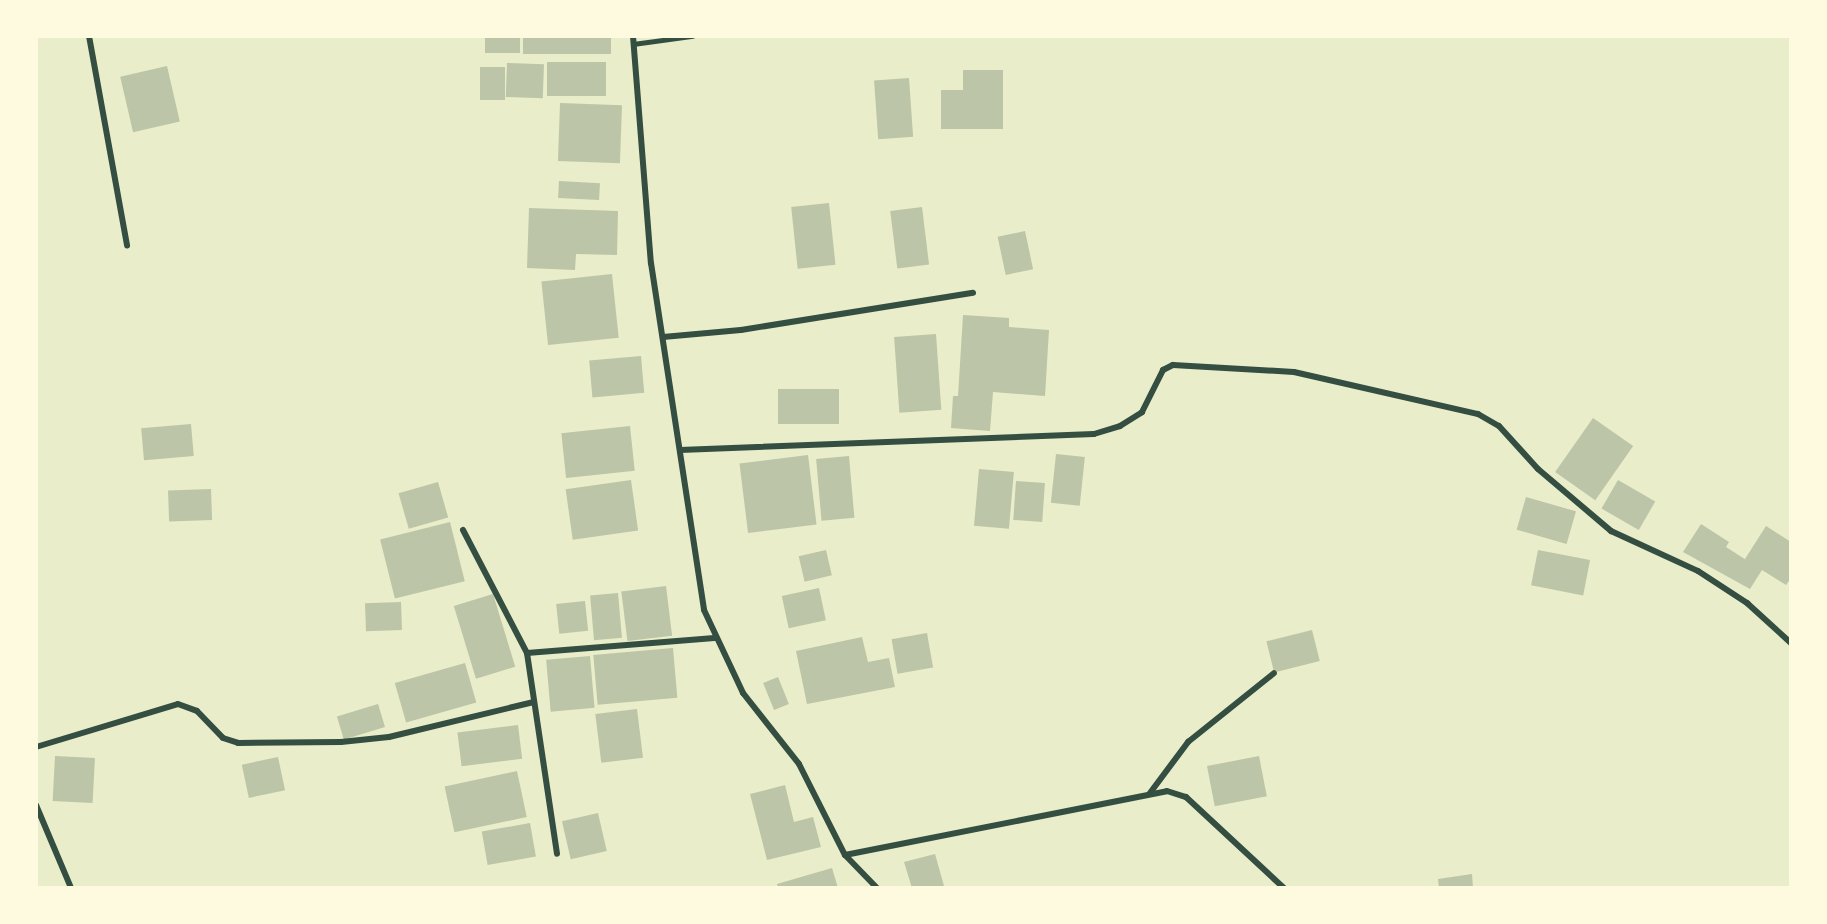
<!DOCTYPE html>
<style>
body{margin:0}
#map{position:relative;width:1827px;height:924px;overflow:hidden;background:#e9edc9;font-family:"PT Sans",sans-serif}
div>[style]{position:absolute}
.building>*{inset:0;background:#bcc5a7;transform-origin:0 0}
.service>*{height:4.5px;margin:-2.25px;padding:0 2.25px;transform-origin:2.25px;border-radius:2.25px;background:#344e41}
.minor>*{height:6px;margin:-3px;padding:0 3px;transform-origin:3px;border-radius:3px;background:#344e41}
span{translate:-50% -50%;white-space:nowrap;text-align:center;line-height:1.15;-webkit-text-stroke:5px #fefae0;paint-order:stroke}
.frame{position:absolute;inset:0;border:38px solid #fefae0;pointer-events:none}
</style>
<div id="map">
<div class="building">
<i style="left:485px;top:36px;width:35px;height:17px"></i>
<i style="left:523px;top:36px;width:88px;height:18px"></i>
<i style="left:547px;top:62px;width:59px;height:34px"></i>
<i style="left:507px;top:63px;width:37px;height:34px;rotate:2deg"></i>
<i style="left:167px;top:66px;width:57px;height:48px;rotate:77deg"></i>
<i style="left:480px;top:67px;width:25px;height:33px"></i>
<i style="clip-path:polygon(963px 70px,1003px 70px,1003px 129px,941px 129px,941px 90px,963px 90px)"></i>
<i style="left:909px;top:78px;width:59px;height:35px;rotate:86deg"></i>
<i style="left:560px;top:103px;width:62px;height:58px;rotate:2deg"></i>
<i style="left:559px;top:181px;width:41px;height:17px;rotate:3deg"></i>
<i style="left:829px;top:203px;width:62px;height:38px;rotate:84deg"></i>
<i style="left:922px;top:207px;width:58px;height:32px;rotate:83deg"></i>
<i style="clip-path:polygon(529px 208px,618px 211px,617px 255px,576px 254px,575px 270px,527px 268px)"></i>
<i style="left:1025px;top:231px;width:39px;height:28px;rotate:78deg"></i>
<i style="left:612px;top:274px;width:64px;height:71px;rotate:84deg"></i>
<i style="clip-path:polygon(963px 315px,1009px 318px,1009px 327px,1049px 330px,1045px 396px,993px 392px,990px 431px,951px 428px,953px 396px,958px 396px)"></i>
<i style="left:936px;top:334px;width:76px;height:42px;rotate:86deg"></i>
<i style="left:641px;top:356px;width:37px;height:52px;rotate:85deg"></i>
<i style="left:778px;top:389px;width:61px;height:35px"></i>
<i style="left:1593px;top:418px;width:49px;height:66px;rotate:35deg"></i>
<i style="left:191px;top:424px;width:32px;height:50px;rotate:85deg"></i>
<i style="left:630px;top:426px;width:45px;height:69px;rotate:84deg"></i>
<i style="left:1056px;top:454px;width:29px;height:49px;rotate:6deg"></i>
<i style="left:808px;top:455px;width:70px;height:69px;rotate:83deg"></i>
<i style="left:849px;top:456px;width:62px;height:33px;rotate:85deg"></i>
<i style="left:979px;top:469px;width:35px;height:57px;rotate:5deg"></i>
<i style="left:631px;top:480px;width:51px;height:66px;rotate:82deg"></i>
<i style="left:1618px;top:480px;width:43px;height:33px;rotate:30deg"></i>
<i style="left:1016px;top:481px;width:29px;height:39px;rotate:4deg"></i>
<i style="left:438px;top:482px;width:37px;height:41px;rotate:74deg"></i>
<i style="left:211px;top:489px;width:31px;height:43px;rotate:88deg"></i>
<i style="left:1526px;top:497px;width:52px;height:34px;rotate:16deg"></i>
<i style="left:450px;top:522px;width:61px;height:72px;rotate:76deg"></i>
<i style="clip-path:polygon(1701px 524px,1729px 542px,1726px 547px,1751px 563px,1745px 559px,1766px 526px,1791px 542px,1791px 578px,1786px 585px,1762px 570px,1750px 589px,1683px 552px)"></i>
<i style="left:826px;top:550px;width:26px;height:28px;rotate:77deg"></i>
<i style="left:1538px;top:550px;width:53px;height:36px;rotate:11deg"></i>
<i style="left:666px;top:586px;width:50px;height:45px;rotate:83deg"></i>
<i style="left:819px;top:588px;width:33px;height:38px;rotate:78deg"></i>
<i style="left:618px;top:593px;width:45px;height:28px;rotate:85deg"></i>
<i style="left:493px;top:594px;width:76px;height:41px;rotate:73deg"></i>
<i style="left:585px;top:601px;width:30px;height:29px;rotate:84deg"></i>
<i style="left:401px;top:602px;width:28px;height:36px;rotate:88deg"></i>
<i style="left:1312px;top:630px;width:32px;height:47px;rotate:76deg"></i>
<i style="left:927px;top:633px;width:35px;height:36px;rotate:80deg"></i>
<i style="clip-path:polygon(862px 637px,868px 662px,889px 658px,895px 687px,807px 704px,796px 651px)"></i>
<i style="left:673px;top:648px;width:50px;height:80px;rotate:85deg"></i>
<i style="left:590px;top:656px;width:52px;height:44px;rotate:85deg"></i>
<i style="left:465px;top:663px;width:41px;height:73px;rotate:74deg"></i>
<i style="left:778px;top:677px;width:29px;height:16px;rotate:68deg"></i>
<i style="left:378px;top:704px;width:24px;height:43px;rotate:73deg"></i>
<i style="left:637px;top:709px;width:49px;height:42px;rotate:83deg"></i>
<i style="left:518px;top:725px;width:34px;height:61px;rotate:83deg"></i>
<i style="left:55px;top:756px;width:40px;height:45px;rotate:3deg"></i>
<i style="left:1259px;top:756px;width:41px;height:53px;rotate:79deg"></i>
<i style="left:278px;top:757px;width:34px;height:37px;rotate:78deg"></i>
<i style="left:517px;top:771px;width:47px;height:74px;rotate:78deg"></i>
<i style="clip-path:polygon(785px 785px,794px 822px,813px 817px,821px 847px,767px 860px,750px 794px)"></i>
<i style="left:598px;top:813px;width:39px;height:37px;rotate:77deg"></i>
<i style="left:530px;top:823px;width:34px;height:49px;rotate:80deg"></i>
<i style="clip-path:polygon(935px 854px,944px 886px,912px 888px,904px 862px)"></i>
<i style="clip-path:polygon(832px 868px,838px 888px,778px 888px,777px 884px)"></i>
<i style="clip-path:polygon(1472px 874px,1473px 888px,1439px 888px,1438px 879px)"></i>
</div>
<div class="service">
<i style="left:633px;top:44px;width:60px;rotate:-7.7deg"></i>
</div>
<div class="minor">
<i style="left:89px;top:36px;width:213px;rotate:79.7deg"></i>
<i style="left:633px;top:36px;width:228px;rotate:85.5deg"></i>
<i style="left:651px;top:263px;width:351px;rotate:81.3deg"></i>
<i style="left:704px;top:610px;width:92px;rotate:64.8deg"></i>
<i style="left:743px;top:693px;width:90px;rotate:51.7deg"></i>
<i style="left:799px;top:764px;width:102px;rotate:63.2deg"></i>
<i style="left:845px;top:855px;width:46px;rotate:45.9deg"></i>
<i style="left:663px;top:337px;width:78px;rotate:-5.1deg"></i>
<i style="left:741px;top:330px;width:235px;rotate:-9.1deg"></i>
<i style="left:680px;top:450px;width:414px;rotate:-2.2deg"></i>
<i style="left:1094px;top:434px;width:27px;rotate:-17deg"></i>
<i style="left:1120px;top:426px;width:26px;rotate:-32deg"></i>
<i style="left:1142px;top:412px;width:47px;rotate:-63.4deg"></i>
<i style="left:1163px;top:370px;width:11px;rotate:-27deg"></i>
<i style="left:1173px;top:365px;width:121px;rotate:3.3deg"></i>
<i style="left:1294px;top:372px;width:189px;rotate:12.9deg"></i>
<i style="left:1478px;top:414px;width:24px;rotate:30deg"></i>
<i style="left:1499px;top:426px;width:58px;rotate:47.8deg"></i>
<i style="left:1538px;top:469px;width:96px;rotate:40.3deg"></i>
<i style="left:1611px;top:531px;width:96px;rotate:24.7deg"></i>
<i style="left:1698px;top:571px;width:59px;rotate:33.1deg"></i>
<i style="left:1747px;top:603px;width:59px;rotate:42.3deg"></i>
<i style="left:463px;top:530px;width:139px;rotate:62.5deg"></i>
<i style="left:527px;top:653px;width:188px;rotate:-4.6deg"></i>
<i style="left:527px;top:653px;width:203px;rotate:81.5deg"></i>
<i style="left:36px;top:747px;width:148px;rotate:-16.8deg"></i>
<i style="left:178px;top:704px;width:20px;rotate:20deg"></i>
<i style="left:197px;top:711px;width:37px;rotate:46deg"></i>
<i style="left:223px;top:738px;width:16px;rotate:18deg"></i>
<i style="left:238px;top:743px;width:103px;rotate:-0.6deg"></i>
<i style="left:341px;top:742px;width:48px;rotate:-5.9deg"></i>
<i style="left:389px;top:737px;width:149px;rotate:-13.6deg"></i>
<i style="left:1150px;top:793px;width:64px;rotate:-53.3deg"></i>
<i style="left:1188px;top:742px;width:110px;rotate:-38.7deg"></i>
<i style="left:36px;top:805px;width:90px;rotate:67.1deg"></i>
<i style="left:845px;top:855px;width:328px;rotate:-11.2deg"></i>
<i style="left:1167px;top:791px;width:20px;rotate:18deg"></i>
<i style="left:1186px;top:797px;width:134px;rotate:42.9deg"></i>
</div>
<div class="frame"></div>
</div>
